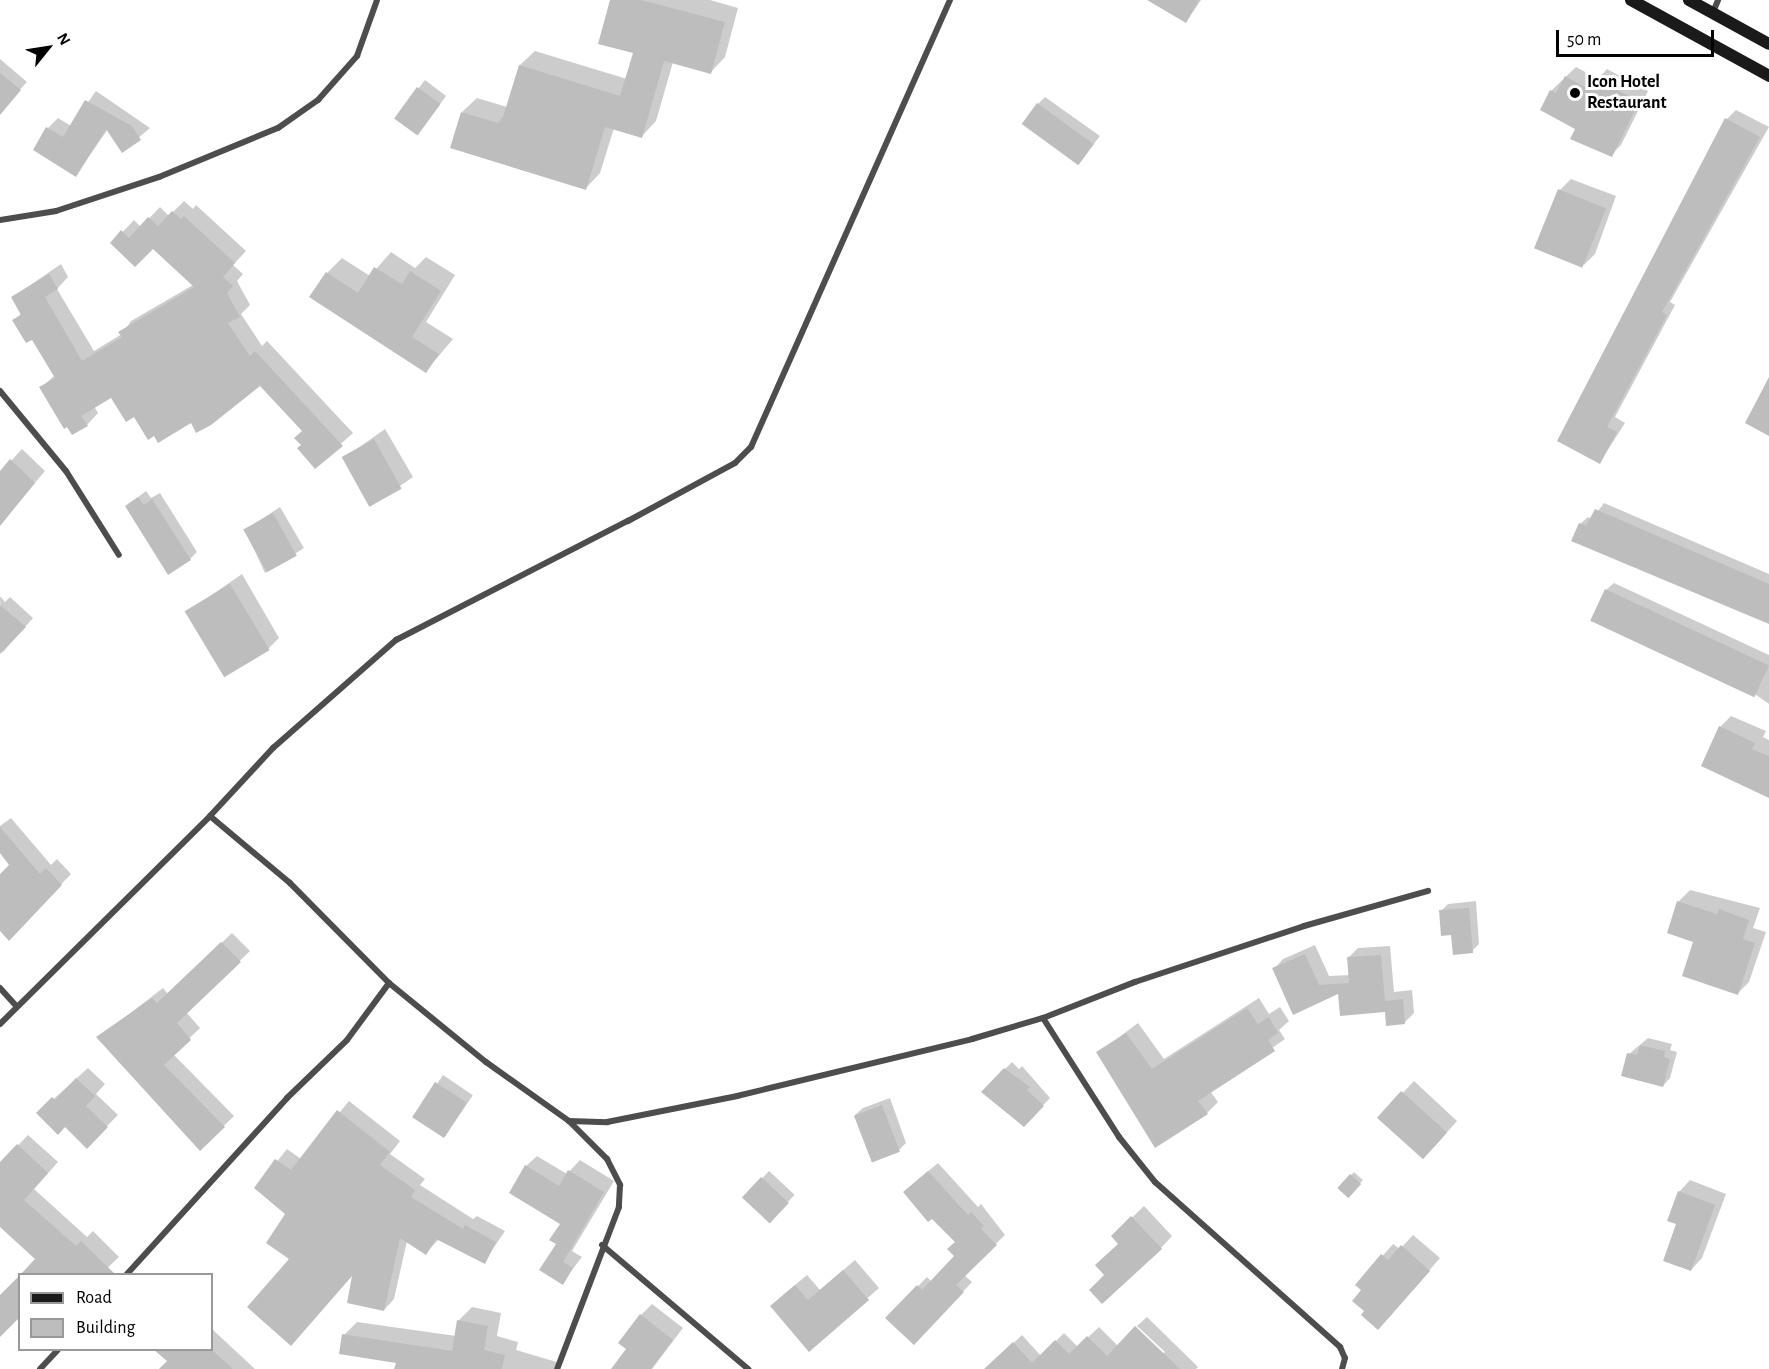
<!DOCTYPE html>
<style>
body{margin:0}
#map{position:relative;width:1769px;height:1369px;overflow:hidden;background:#fff;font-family:"Alegreya Sans",sans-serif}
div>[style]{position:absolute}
.shadow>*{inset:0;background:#0003;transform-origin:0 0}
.building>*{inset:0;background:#bdbdbd;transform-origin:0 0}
.street>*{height:6px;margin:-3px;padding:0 3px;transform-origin:3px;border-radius:3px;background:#4d4d4d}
.secondary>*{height:12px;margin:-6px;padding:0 6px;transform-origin:6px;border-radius:6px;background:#1a1a1a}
.dots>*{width:16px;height:16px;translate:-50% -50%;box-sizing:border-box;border:3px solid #fff;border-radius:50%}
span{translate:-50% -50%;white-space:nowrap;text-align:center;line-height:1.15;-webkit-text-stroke:6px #fff;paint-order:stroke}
.poi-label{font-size:18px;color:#000;font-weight:700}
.left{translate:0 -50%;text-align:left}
.legend{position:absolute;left:18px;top:1273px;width:195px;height:78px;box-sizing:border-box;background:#fff;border:2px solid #999;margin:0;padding:8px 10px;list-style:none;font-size:18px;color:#000}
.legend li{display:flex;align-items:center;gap:12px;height:30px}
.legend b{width:30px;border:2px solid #999}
.north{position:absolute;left:18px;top:18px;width:60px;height:60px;-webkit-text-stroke:4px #fff;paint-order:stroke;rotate:60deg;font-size:16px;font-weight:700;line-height:24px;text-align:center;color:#000}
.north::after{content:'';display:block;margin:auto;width:21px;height:27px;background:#000;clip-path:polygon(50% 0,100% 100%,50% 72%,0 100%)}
.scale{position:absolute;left:1556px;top:30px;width:158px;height:27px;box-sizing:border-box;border:3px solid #000;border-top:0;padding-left:8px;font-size:18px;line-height:21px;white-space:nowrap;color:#000;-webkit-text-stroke:4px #fff;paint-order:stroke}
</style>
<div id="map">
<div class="shadow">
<i style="clip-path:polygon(612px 0,710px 0,738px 8px,725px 57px,711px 72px,673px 62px,656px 121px,642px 136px,614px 128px,600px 173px,586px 188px,462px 112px,477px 98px,507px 107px,520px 65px,535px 51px,627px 79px,634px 52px)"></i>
<i style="clip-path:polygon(1150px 0,1201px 0,1186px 22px)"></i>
<i style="clip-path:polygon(0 59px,27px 82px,0 111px)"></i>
<i style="clip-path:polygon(1576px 67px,1598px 79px,1607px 69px,1648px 91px,1621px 145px,1611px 155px,1551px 91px)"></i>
<i style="clip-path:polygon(425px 80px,446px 96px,424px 126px,396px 117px)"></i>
<i style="clip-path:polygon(96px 91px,150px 128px,123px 151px,108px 129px,76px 175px,48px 128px,58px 118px,71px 126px)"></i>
<i style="clip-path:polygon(1045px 97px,1100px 136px,1079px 163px,1038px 104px)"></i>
<i style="clip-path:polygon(1736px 110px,1769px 127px,1670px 302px,1675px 305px,1615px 417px,1625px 423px,1600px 462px,1559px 440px,1727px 119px)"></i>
<i style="clip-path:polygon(1571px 179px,1616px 196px,1595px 254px,1584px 265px,1560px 190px)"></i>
<i style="clip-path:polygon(184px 201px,193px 209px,196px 205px,246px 251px,233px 265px,243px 274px,237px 281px,250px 305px,241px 314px,262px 346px,267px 341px,353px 433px,315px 467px,303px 445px,303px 431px,260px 384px,191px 421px,111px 396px,94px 406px,98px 413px,87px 425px,41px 388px,55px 375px,32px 338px,14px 320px,22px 313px,13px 297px,61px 264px,68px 277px,57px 289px,94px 351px,122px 334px,131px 321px,193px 285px,153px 247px,112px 243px,134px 220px,141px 227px,160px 207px,169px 216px)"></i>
<i style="clip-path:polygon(391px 252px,415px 268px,426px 257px,455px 275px,426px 322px,453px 339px,426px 371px,327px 273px,342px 258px,370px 276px)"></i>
<i style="clip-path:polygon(385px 429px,413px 477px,371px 506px,344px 458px)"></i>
<i style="clip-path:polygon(22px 449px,45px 471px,0 524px,0 473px)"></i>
<i style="clip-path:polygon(146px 491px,151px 498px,160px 493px,197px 552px,190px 559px,127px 506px)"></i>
<i style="clip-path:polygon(1604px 503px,1769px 574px,1769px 623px,1580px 524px,1588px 517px,1592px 519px)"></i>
<i style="clip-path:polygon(280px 507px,304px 548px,265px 573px,245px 530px)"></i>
<i style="clip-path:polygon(242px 574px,279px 638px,268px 649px,187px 612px)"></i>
<i style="clip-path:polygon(1614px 583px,1769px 655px,1769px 704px,1606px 590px)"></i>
<i style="clip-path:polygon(0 596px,5px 602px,10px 597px,33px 618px,2px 653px)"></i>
<i style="clip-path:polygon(1731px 716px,1766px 731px,1763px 737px,1769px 740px,1769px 796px,1720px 727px)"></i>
<i style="clip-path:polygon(11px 818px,51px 865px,57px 859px,71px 874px,9px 939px,0 929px,0 876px,11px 865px,0 851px,0 826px)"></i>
<i style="clip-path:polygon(1690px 890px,1760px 908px,1753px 928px,1766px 932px,1749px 982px,1738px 993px,1695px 941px,1668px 932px,1679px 901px)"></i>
<i style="clip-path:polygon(1476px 901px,1479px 944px,1472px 951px,1441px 911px,1448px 904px)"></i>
<i style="clip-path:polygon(232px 933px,250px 951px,186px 1012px,200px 1028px,173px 1054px,234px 1116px,200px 1149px,98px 1038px,163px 988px,168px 994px)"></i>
<i style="clip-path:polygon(1315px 945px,1329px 976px,1350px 975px,1348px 958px,1358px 948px,1390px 946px,1394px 992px,1412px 990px,1414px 1013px,1404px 1023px,1386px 1010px,1340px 992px,1293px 1013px,1274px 969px,1283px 959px)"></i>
<i style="clip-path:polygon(1259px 998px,1269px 1014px,1280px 1007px,1289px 1021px,1279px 1030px,1285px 1039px,1210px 1091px,1218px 1102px,1207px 1113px,1098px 1053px,1138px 1023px,1164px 1059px)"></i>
<i style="clip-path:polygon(1648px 1038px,1672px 1044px,1670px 1050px,1677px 1052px,1670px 1078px,1663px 1086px,1629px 1054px)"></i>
<i style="clip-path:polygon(1012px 1062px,1019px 1069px,1022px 1066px,1050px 1098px,1024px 1125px,983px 1092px)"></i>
<i style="clip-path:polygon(88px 1068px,105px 1084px,96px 1094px,118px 1115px,87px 1146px,65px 1125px,38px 1113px)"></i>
<i style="left:443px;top:1075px;width:36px;height:50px;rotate:34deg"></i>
<i style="clip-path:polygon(1414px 1081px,1457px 1121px,1434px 1147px,1379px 1118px)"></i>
<i style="clip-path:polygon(890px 1098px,906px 1143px,899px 1150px,855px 1115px,863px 1108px)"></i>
<i style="clip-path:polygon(349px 1101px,400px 1141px,390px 1154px,425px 1179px,420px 1185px,473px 1219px,477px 1216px,505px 1231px,484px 1262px,439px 1239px,426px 1253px,407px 1241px,394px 1299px,384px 1310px,354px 1273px,291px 1344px,287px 1214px,256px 1188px,287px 1149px,301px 1159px)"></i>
<i style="clip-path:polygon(28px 1135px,58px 1162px,34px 1189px,87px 1237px,93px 1231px,119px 1257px,101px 1274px,37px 1259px,0 1225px,0 1164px)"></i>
<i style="clip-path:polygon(537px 1156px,567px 1174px,580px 1160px,614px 1181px,572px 1251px,582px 1257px,562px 1283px,558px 1244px,562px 1224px,526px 1166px)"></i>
<i style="clip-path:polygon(938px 1163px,978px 1207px,981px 1204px,1005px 1235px,964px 1275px,972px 1282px,923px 1334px,887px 1318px,927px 1277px,932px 1282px,956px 1256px,956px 1242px,914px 1183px)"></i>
<i style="left:769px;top:1171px;width:35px;height:37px;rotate:43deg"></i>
<i style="left:1354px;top:1172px;width:12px;height:22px;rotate:42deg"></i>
<i style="clip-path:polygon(1690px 1180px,1726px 1194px,1702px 1258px,1691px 1270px,1679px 1192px)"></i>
<i style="clip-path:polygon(1144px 1206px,1172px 1236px,1161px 1248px,1105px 1275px,1120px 1243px,1113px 1236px)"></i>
<i style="clip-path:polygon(1413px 1235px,1440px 1258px,1389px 1317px,1367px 1311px,1363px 1290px,1357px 1285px,1393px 1244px,1400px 1249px)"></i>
<i style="clip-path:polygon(855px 1260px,879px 1288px,810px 1349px,783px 1295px,807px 1275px,820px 1290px)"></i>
<i style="clip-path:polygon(652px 1304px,683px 1328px,652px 1369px,613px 1369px,628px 1349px,641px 1315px)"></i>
<i style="clip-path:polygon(472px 1307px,501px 1313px,497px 1336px,518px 1342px,516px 1350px,560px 1363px,559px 1369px,396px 1369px,398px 1362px,344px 1335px,357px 1322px,456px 1336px,459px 1320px)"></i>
<i style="clip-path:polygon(1147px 1317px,1198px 1367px,1196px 1369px,994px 1369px,999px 1357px,1022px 1335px,1041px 1356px,1064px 1333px,1078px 1347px,1099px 1327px,1118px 1346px,1162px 1354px,1165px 1352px,1137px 1326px)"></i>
<i style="clip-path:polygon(212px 1329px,255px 1369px,170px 1369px,169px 1361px,160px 1352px,162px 1350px,212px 1350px)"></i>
</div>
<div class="building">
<i style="clip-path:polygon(610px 0,641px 0,725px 22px,711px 74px,664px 61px,642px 138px,605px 127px,586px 190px,450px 148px,461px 112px,498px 123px,503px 117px,519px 65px,620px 96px,633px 53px,598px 44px)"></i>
<i style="clip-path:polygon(1147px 0,1199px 0,1186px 23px)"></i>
<i style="clip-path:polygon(0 73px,21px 90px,0 115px)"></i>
<i style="clip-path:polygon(1565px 76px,1590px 90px,1596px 78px,1639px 102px,1612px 157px,1570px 139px,1575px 129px,1540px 110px,1550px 90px,1556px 93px)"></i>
<i style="left:417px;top:87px;width:29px;height:39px;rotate:36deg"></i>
<i style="clip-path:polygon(85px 100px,132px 126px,141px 140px,122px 153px,106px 129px,76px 177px,33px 150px,46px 127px,63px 137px)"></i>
<i style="left:1037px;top:103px;width:70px;height:26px;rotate:36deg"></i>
<i style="clip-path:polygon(1725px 118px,1760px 137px,1662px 312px,1667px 315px,1607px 427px,1617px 432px,1600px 464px,1557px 441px)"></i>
<i style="left:1558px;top:189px;width:52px;height:64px;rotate:22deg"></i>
<i style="clip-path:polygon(172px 211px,181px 219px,184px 216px,235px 263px,223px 277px,233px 286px,227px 293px,240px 317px,228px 323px,250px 356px,255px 351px,343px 446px,315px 469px,297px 448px,301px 445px,294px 438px,302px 431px,260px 386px,211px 425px,196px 433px,191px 423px,158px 443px,154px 436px,148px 440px,134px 417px,126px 422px,111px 398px,81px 416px,88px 426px,72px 435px,67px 427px,64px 429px,39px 387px,55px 378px,32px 340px,26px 343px,12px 320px,21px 315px,11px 297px,49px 274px,58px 289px,45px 297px,82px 361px,122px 337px,118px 332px,194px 287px,153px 249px,135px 267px,110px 243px,121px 230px,129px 238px,148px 217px,158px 226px)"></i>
<i style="clip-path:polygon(374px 267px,402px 284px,410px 271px,441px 291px,412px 337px,439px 354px,426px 373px,309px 297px,326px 272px,358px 293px)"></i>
<i style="clip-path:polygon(1769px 377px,1769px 436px,1745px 423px)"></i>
<i style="left:374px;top:439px;width:57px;height:37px;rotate:61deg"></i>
<i style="clip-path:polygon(10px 459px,35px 483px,0 526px,0 471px)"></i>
<i style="clip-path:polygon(138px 497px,144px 505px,152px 499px,191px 560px,168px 575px,125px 506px)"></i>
<i style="clip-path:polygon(1595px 509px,1769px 584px,1769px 624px,1571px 541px,1579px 523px,1586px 526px)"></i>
<i style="left:273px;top:513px;width:49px;height:34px;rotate:61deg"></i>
<i style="left:230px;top:584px;width:77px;height:53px;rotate:59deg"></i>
<i style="left:1605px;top:589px;width:181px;height:35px;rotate:25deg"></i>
<i style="clip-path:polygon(0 605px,26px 627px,0 654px)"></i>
<i style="clip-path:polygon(1719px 726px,1755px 743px,1752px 749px,1769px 756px,1769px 798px,1701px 766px)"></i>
<i style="clip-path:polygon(0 827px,40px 874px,46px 868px,62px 885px,9px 941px,0 931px,0 874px,9px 865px,0 853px)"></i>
<i style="clip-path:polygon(1677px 901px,1717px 914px,1719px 909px,1749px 920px,1743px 939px,1755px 943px,1738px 995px,1682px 976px,1693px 942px,1667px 933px)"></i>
<i style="clip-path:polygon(1469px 908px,1473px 953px,1453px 955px,1451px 935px,1441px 936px,1439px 910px)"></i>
<i style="clip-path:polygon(221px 942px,241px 962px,177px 1023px,191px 1040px,164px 1065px,225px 1127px,200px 1151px,96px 1037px,152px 998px,157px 1003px)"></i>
<i style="clip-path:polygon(1305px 954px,1319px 985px,1349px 983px,1347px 957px,1381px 955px,1385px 1001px,1403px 999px,1405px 1024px,1386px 1026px,1385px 1012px,1340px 1016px,1338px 994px,1293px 1015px,1272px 968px)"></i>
<i style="clip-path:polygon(1247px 1008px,1258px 1024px,1269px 1017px,1278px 1033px,1268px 1040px,1275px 1051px,1198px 1101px,1208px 1114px,1155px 1148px,1096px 1052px,1126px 1033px,1152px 1069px)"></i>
<i style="clip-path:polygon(1640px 1045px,1665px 1051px,1664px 1057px,1670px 1059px,1663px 1087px,1621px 1076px,1627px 1053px,1637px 1055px)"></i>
<i style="clip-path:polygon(1004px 1068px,1030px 1087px,1027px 1090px,1044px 1106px,1024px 1127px,981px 1092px)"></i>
<i style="clip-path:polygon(76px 1078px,95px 1096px,86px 1106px,108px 1127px,87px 1149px,65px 1127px,58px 1135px,36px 1113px,52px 1097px,55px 1100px)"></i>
<i style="left:435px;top:1082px;width:38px;height:42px;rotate:33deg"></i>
<i style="left:1401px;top:1091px;width:62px;height:36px;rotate:42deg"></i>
<i style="left:882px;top:1105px;width:50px;height:30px;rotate:69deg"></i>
<i style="clip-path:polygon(337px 1110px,390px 1152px,380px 1165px,415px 1190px,411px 1197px,463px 1229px,465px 1225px,496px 1242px,485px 1264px,436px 1239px,426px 1255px,400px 1238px,384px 1311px,347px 1303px,352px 1276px,291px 1346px,247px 1307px,289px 1259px,266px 1243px,285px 1214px,254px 1188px,275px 1159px,291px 1170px)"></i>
<i style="clip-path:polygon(17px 1144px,48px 1173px,24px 1200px,76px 1246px,81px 1241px,116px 1275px,20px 1275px,35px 1259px,0 1227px,0 1162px)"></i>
<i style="clip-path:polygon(525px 1165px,559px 1186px,568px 1170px,604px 1192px,563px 1262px,573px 1268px,563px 1285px,539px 1270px,556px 1244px,549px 1240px,560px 1224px,509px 1193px)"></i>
<i style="clip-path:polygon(928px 1171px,968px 1215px,971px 1212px,984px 1226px,981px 1229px,997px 1245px,956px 1285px,964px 1292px,914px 1345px,885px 1318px,917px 1285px,922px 1290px,954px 1256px,947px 1249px,955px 1242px,932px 1219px,928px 1222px,903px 1192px)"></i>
<i style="left:1350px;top:1174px;width:15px;height:19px;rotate:42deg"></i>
<i style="left:761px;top:1177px;width:38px;height:28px;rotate:43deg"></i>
<i style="clip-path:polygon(1678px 1191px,1715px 1205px,1691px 1271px,1663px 1261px,1676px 1224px,1667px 1221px)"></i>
<i style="clip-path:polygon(1131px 1216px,1162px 1249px,1102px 1304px,1089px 1290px,1104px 1275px,1095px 1265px,1118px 1244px,1111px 1236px)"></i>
<i style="clip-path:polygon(1401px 1245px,1430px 1271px,1378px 1330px,1361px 1315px,1364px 1311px,1352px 1301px,1361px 1290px,1355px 1285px,1381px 1254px,1388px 1260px)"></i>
<i style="clip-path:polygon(843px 1270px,869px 1300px,809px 1352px,770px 1306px,795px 1285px,808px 1300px)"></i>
<i style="clip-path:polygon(20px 1275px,20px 1317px,0 1337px,0 1295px)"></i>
<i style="clip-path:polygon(640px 1314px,673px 1340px,651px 1369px,611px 1369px,626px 1349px,618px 1343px)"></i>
<i style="clip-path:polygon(457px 1320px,488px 1326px,484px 1350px,505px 1355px,502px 1369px,394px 1369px,396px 1363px,339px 1354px,342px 1334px,452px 1351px)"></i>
<i style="clip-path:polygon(1135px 1326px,1180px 1369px,984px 1369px,1013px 1342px,1032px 1363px,1055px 1340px,1069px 1354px,1087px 1336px,1107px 1356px)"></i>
<i style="clip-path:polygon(154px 1350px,212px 1350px,233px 1369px,159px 1369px,167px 1361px)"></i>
</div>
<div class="street">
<i style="left:1713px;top:12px;width:13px;rotate:-67deg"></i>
<i style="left:0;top:220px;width:57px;rotate:-9.1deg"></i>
<i style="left:56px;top:211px;width:108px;rotate:-18.3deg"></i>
<i style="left:159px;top:177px;width:129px;rotate:-22.4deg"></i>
<i style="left:278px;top:128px;width:49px;rotate:-35deg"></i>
<i style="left:318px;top:100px;width:59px;rotate:-48.4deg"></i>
<i style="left:357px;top:56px;width:59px;rotate:-70.3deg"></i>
<i style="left:0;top:391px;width:104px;rotate:50.5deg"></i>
<i style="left:66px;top:471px;width:99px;rotate:57.8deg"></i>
<i style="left:389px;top:983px;width:125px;rotate:39.2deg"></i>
<i style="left:486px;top:1062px;width:102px;rotate:35.4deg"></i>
<i style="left:569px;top:1121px;width:54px;rotate:45deg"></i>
<i style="left:607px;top:1159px;width:29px;rotate:63deg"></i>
<i style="left:620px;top:1185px;width:22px;rotate:93deg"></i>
<i style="left:619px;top:1207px;width:173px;rotate:110.9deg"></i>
<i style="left:0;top:988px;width:24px;rotate:48deg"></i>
<i style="left:1043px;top:1018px;width:141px;rotate:57.4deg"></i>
<i style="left:1119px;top:1137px;width:58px;rotate:51.3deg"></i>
<i style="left:1155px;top:1182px;width:248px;rotate:41.7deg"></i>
<i style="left:1340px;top:1347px;width:12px;rotate:66deg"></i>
<i style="left:1345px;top:1358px;width:11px;rotate:105deg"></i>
<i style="left:0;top:1024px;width:296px;rotate:-44.7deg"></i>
<i style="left:210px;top:816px;width:93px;rotate:-47.2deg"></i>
<i style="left:273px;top:748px;width:164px;rotate:-41.3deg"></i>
<i style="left:396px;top:640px;width:261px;rotate:-27.2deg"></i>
<i style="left:628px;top:521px;width:122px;rotate:-28.5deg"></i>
<i style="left:735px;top:463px;width:23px;rotate:-45deg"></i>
<i style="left:751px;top:447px;width:489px;rotate:-66deg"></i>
<i style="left:569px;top:1121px;width:38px;rotate:2deg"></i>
<i style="left:607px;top:1122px;width:133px;rotate:-11.3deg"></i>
<i style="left:737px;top:1096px;width:242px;rotate:-13.6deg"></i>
<i style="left:972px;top:1039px;width:74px;rotate:-16.5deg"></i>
<i style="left:1043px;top:1018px;width:99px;rotate:-21.4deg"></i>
<i style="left:1135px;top:982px;width:178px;rotate:-18.3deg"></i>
<i style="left:1304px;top:926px;width:129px;rotate:-15.8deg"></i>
<i style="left:602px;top:1245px;width:192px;rotate:40.3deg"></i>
<i style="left:127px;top:1274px;width:238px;rotate:-47.7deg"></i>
<i style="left:287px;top:1098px;width:83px;rotate:-44deg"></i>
<i style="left:347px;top:1040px;width:71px;rotate:-53.6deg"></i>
<i style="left:389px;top:983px;width:141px;rotate:-134.7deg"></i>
<i style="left:290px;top:883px;width:104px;rotate:-140.1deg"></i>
<i style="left:40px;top:1369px;width:26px;rotate:-47deg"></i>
</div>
<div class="secondary">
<i style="left:1631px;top:0;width:158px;rotate:28.8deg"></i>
<i style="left:1689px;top:0;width:91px;rotate:28.8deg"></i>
</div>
<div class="dots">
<i style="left:1575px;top:93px;background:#000"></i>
</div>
<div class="poi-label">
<span class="left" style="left:1587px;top:93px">Icon Hotel<br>Restaurant</span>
</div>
<ul class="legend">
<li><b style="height:8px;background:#1a1a1a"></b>Road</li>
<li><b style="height:16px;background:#bdbdbd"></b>Building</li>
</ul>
<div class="north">N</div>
<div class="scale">50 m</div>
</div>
